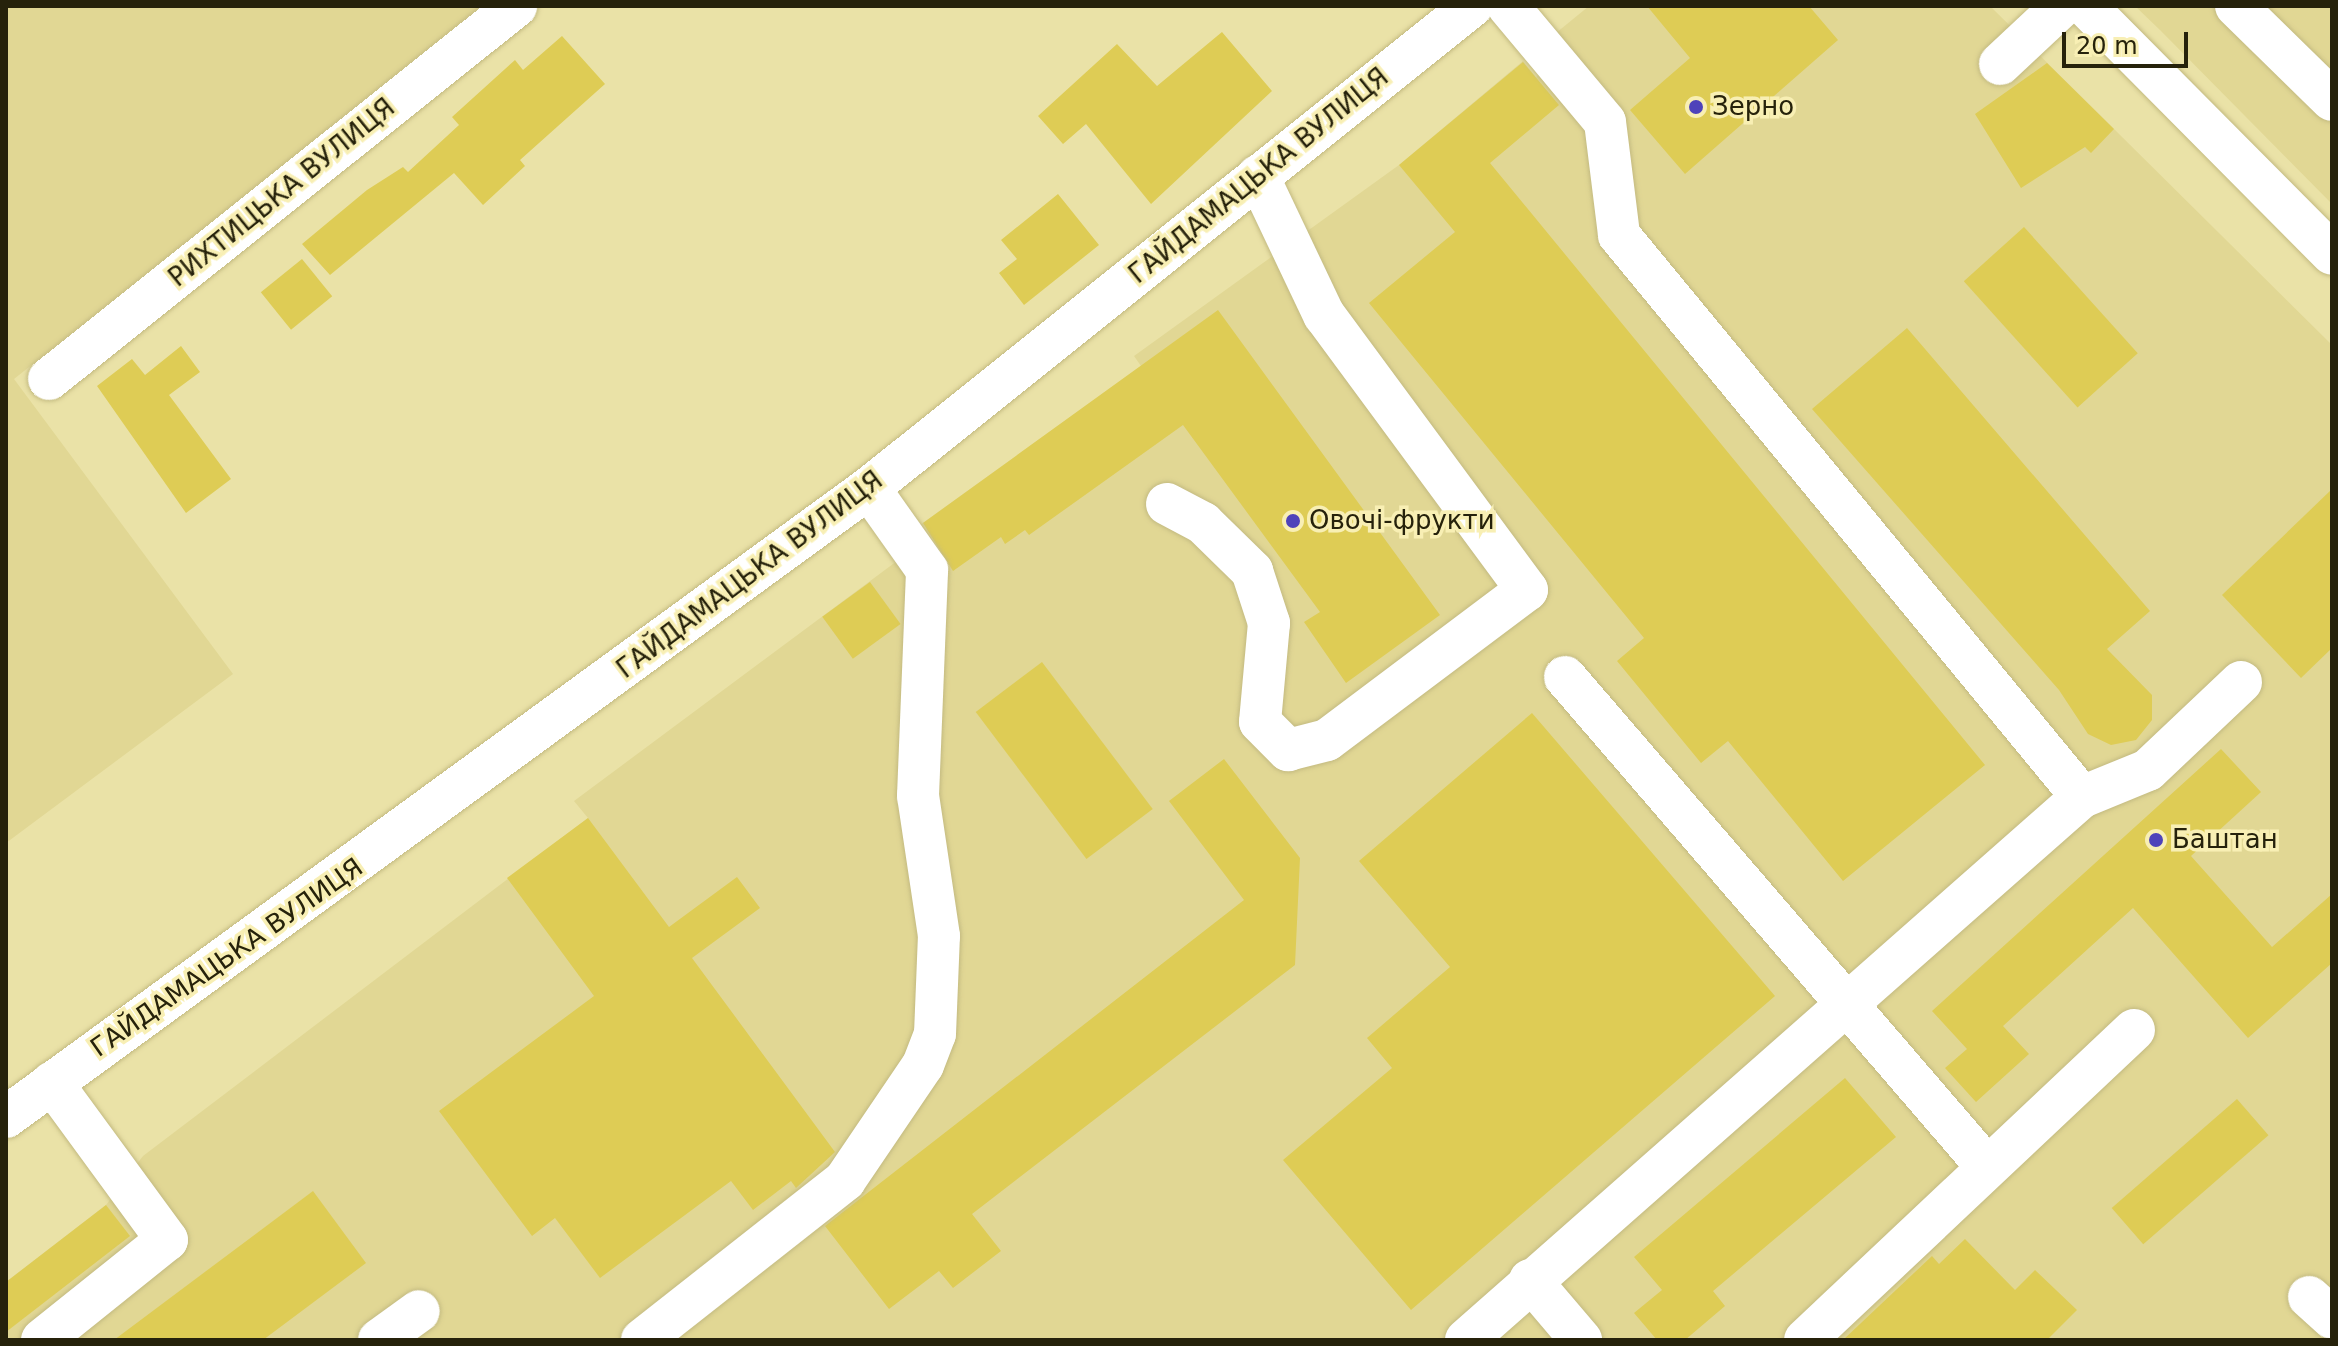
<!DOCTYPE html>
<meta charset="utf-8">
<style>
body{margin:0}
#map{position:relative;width:2338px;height:1346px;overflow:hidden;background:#eae2a7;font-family:"DejaVu Sans",sans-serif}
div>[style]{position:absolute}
.built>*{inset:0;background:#e1d794}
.building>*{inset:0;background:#decc55;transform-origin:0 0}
.roads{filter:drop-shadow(0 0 2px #c3ba81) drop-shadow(0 0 2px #c3ba81)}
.minor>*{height:42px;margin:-21px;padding:0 21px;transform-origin:21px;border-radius:21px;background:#fff}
.dots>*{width:22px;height:22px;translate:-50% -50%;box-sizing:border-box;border:4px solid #f8efb4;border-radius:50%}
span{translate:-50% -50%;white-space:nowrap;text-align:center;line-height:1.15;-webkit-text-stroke:7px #f8efb4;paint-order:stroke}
.poi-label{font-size:26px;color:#26220b}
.left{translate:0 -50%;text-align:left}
.street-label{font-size:26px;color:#26220b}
.frame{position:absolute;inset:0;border:8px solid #26220b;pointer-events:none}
.scale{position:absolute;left:2062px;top:32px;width:126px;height:36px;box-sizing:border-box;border:4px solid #26220b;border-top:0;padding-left:10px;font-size:24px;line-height:28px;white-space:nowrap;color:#26220b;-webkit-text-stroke:6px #f8efb4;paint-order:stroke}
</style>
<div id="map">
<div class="built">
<i style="clip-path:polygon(6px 6px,481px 6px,14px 379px,233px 674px,6px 843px)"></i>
<i style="clip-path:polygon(1589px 6px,1990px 6px,2332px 345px,2332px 1340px,6px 1340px,6px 1282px,106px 1205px,143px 1156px,588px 818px,574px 801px,928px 538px,920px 525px,1141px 366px,1134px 356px,1399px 165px,1523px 61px,1536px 77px,1569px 49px,1556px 33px)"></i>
<i style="clip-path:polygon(2135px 6px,2332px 6px,2332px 204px,2160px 30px)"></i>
</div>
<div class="building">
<i style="clip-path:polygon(1647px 6px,1809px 6px,1838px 40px,1685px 174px,1630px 110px,1690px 58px)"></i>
<i style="clip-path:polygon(1222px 32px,1272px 91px,1151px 204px,1086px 124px,1063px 144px,1038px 116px,1117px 44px,1157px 86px)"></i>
<i style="clip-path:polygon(562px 36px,605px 84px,520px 160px,525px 166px,483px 205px,454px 173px,330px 275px,302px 244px,367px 190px,403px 167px,408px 172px,459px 125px,452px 117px,515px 60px,523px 70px)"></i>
<i style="clip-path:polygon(1523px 62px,1559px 105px,1490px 163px,1985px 765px,1843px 881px,1728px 741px,1701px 763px,1617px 661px,1644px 638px,1369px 303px,1455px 232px,1399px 165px)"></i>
<i style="clip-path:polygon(2047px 63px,2114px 129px,2091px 153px,2085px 147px,2021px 188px,1975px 114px)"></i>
<i style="clip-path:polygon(1058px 194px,1099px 245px,1024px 305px,999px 273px,1017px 259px,1001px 240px)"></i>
<i style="left:2024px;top:227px;width:170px;height:81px;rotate:48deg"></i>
<i style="left:302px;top:259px;width:48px;height:53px;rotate:51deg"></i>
<i style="clip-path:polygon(1218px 310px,1440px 615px,1346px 683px,1304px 622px,1320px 612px,1183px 425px,1029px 535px,1025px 530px,1005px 544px,1001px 537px,953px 571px,923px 523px)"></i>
<i style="clip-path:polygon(1907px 328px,2150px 611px,2107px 649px,2152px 695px,2152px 720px,2136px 740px,2111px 745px,2088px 734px,2059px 690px,1812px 409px)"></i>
<i style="clip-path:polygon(181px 346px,200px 372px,169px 395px,231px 479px,186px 513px,97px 386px,132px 359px,145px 375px)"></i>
<i style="clip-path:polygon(2332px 489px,2332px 648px,2301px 678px,2222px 595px)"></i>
<i style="left:870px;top:582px;width:52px;height:59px;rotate:54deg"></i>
<i style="left:1042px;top:662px;width:184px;height:83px;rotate:53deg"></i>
<i style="clip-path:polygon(1532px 713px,1775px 996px,1411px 1310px,1283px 1160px,1392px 1068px,1367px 1038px,1450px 967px,1359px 861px)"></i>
<i style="clip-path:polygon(2221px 749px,2261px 792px,2191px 856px,2272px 947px,2332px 894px,2332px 963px,2248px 1038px,2133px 908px,2003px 1026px,2029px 1054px,1976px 1102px,1945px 1068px,1967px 1049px,1932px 1011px)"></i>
<i style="clip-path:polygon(1224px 759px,1300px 858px,1295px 965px,972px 1214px,1001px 1251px,953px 1288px,939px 1271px,889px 1309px,825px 1226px,1244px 900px,1169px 801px)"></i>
<i style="clip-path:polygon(588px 818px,669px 927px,737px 877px,760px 908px,692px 958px,835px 1152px,796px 1188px,791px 1181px,753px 1210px,731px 1181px,600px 1278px,555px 1218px,532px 1236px,439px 1111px,594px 996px,507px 878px)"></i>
<i style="clip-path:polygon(1845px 1078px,1896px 1137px,1713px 1291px,1725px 1306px,1685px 1340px,1657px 1340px,1634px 1313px,1662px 1290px,1634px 1257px)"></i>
<i style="left:2237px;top:1099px;width:48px;height:166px;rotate:49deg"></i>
<i style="clip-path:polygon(313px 1191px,366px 1263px,263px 1340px,114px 1340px)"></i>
<i style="clip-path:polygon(106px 1205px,130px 1236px,6px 1332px,6px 1282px)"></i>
<i style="clip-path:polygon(1965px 1239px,2015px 1290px,2035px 1270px,2077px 1310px,2047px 1340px,1843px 1340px,1932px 1256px,1939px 1264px)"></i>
</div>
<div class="roads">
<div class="minor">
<i style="left:1508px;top:6px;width:151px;rotate:50.1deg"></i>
<i style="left:1605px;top:122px;width:114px;rotate:82.9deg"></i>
<i style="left:1619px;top:235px;width:728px;rotate:50.52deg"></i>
<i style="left:2086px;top:6px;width:349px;rotate:45.2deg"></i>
<i style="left:2236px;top:6px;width:134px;rotate:44.4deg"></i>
<i style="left:2000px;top:64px;width:85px;rotate:-43.1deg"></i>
<i style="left:49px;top:379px;width:598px;rotate:-38.61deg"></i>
<i style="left:1167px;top:504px;width:41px;rotate:27.8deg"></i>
<i style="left:1203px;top:523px;width:69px;rotate:44.4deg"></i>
<i style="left:1252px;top:571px;width:55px;rotate:71.9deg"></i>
<i style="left:1269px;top:623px;width:99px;rotate:95.2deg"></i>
<i style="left:1260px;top:722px;width:40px;rotate:45deg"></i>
<i style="left:1288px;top:750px;width:40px;rotate:-14.4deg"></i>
<i style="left:1327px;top:740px;width:250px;rotate:-36.9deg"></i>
<i style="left:1527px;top:590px;width:342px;rotate:-126.4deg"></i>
<i style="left:1324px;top:315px;width:154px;rotate:-115.4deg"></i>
<i style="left:1565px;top:677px;width:647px;rotate:49.26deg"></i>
<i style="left:6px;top:1117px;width:1068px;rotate:-36.09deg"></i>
<i style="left:869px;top:488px;width:772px;rotate:-38.64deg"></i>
<i style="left:1530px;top:1280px;width:79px;rotate:49.6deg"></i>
<i style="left:2309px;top:1297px;width:31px;rotate:42deg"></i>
<i style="left:42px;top:1340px;width:160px;rotate:-38.7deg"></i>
<i style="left:167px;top:1240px;width:195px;rotate:-126.2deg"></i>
<i style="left:379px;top:1340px;width:49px;rotate:-35.9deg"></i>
<i style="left:642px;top:1340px;width:258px;rotate:-38.2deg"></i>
<i style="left:845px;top:1180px;width:139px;rotate:-55.9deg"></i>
<i style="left:923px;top:1065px;width:33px;rotate:-69deg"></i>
<i style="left:935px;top:1034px;width:98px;rotate:-87.7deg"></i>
<i style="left:939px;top:936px;width:142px;rotate:-98.5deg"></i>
<i style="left:918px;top:796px;width:226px;rotate:-87.7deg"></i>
<i style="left:927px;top:570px;width:100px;rotate:-125.3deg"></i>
<i style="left:1466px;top:1340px;width:821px;rotate:-41.4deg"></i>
<i style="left:2082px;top:797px;width:71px;rotate:-22.2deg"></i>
<i style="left:2148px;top:770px;width:128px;rotate:-43.4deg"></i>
<i style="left:1805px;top:1340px;width:452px;rotate:-43.3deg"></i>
</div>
</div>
<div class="dots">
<i style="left:1696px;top:107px;background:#4e43ba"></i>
<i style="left:1293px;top:521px;background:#4e43ba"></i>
<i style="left:2156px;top:840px;background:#4e43ba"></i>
</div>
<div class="poi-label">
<span class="left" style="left:1712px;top:107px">Зерно</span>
<span class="left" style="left:1309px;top:521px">Овочі-фрукти</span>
<span class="left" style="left:2172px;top:840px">Баштан</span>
</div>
<div class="street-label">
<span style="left:1259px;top:176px;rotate:-39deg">ГАЙДАМАЦЬКА ВУЛИЦЯ</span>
<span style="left:282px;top:193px;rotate:-39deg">РИХТИЦЬКА ВУЛИЦЯ</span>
<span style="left:750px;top:575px;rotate:-37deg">ГАЙДАМАЦЬКА ВУЛИЦЯ</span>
<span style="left:227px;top:958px;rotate:-35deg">ГАЙДАМАЦЬКА ВУЛИЦЯ</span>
</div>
<div class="frame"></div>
<div class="scale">20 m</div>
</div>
